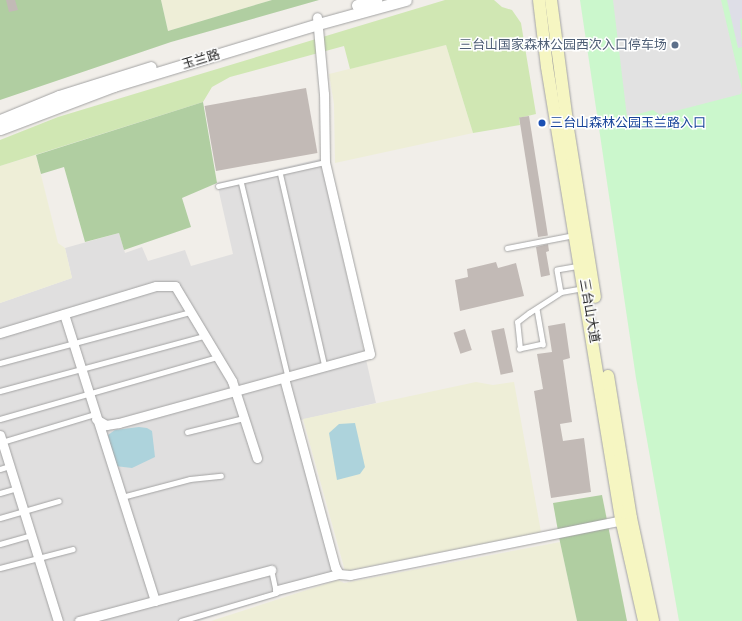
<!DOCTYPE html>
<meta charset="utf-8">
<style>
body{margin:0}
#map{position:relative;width:742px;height:621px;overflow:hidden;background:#f1eee9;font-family:Karla,"Noto Sans SC",sans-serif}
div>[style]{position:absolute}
.residential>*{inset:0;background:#e0dfdf}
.farmland>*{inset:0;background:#eeeed7}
.grass>*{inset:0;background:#d0e7b3}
.forest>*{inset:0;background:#b0cea1}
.park>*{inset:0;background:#cbf7cc}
.parking>*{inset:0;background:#e2e2e2}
.plaza>*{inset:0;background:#dedee7}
.water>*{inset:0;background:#add3dc}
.building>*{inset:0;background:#c2bab6;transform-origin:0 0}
.roads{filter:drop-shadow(0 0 1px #a3a3a3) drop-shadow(0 0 1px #a3a3a3)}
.service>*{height:4.5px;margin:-2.25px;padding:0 2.25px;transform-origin:2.25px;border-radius:2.25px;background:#fff}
.minor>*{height:9px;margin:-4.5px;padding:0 4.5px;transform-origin:4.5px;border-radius:4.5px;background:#fff}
.tertiary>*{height:11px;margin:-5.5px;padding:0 5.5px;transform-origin:5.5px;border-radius:5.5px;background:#fff}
.secondary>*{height:12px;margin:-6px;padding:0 6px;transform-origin:6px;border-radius:6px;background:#f6f6c2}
.dots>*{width:11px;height:11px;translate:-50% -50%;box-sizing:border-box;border:2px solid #fff;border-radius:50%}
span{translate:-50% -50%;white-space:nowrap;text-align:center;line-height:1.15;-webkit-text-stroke:3px #fff;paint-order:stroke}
.service-label{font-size:13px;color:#4e5e75}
.right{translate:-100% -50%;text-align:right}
.street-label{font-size:13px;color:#222}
.transit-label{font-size:13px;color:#164399}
.left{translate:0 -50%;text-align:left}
</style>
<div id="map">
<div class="residential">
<i style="clip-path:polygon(320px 159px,376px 403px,292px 422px,334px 579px,199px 621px,0 621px,0 303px,72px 278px,65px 248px,119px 233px,125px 253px,142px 247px,148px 261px,185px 250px,191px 266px,233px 254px,217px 183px)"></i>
</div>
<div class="farmland">
<i style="clip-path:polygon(161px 0,272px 0,168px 31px)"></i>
<i style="clip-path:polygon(446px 45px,473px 133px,335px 163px,334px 104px,329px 74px)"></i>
<i style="clip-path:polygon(36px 155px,58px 243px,65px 248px,72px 278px,0 303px,0 166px)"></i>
<i style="clip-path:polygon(476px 382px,493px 385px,514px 382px,541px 532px,345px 571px,303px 419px)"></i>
<i style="clip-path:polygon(560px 542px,577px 621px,211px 621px,338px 580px,344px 583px)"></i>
</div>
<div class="grass">
<i style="clip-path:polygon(445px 0,494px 0,502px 7px,512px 10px,521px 23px,536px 114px,519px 118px,520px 125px,473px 133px,446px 45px,350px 69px,344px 46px,230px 77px,212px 87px,203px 102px,0 166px,0 140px,58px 117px)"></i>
</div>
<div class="forest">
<i style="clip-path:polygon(0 0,161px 0,168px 31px,272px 0,319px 0,171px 42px,0 100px)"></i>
<i style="clip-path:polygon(203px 102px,217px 183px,182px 198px,191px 227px,124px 250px,119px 233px,85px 242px,64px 167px,41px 174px,36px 155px)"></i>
<i style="clip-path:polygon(602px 495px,627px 621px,577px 621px,560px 542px,553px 503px)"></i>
</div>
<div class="park">
<i style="clip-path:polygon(580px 0,742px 0,742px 621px,679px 621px,636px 378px)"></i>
</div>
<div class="parking">
<i style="clip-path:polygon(613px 0,721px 0,742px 89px,741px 94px,660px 115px,653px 110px,627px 117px)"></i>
</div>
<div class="plaza">
<i style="clip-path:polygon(727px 0,742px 0,742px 18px,740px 20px,742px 47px,738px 48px)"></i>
</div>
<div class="water">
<i style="clip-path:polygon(355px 423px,365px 467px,360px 474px,337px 480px,329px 433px,339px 424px)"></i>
<i style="clip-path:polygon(139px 427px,147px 428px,152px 431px,155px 457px,132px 468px,115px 466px,108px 435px,115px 430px)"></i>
</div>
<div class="building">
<i style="clip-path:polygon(6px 0,15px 0,18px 10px,9px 12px)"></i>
<i style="left:306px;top:88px;width:66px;height:103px;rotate:80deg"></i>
<i style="left:529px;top:116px;width:121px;height:10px;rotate:81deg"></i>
<i style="clip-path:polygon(548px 244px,549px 251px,546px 252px,550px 275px,541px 277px,536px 247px)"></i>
<i style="clip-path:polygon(496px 262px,498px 268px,516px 263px,524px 296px,460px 311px,455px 280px,468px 277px,467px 269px)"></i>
<i style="clip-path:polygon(565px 323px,570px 358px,563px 360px,572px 422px,560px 424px,563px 441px,584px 438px,591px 492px,551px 498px,534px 391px,543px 389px,537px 354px,552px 352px,548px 326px)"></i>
<i style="left:504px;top:328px;width:45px;height:13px;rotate:78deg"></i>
<i style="left:465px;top:329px;width:22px;height:12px;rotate:72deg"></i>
</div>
<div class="roads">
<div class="service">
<i style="left:280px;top:172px;width:200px;rotate:77deg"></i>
<i style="left:241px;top:181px;width:202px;rotate:76.5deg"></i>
<i style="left:218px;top:186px;width:110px;rotate:-12.6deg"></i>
<i style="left:507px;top:248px;width:68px;rotate:-11deg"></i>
<i style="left:580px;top:266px;width:23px;rotate:170deg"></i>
<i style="left:557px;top:270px;width:22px;rotate:80deg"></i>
<i style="left:561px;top:292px;width:22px;rotate:-10deg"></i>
<i style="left:537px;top:309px;width:36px;rotate:80deg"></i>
<i style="left:543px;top:344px;width:24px;rotate:168deg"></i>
<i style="left:520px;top:349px;width:27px;rotate:-96deg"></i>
<i style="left:517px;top:322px;width:15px;rotate:-37deg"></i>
<i style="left:529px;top:313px;width:38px;rotate:-33deg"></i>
<i style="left:0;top:363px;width:197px;rotate:-15deg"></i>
<i style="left:0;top:391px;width:211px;rotate:-15.1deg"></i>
<i style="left:0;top:419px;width:226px;rotate:-15.9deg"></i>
<i style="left:187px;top:432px;width:59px;rotate:-13.8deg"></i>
<i style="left:2px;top:442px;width:97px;rotate:-16.8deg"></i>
<i style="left:0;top:469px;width:10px;rotate:-17deg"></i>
<i style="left:0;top:493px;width:18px;rotate:-16deg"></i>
<i style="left:122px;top:497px;width:70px;rotate:-14.8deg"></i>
<i style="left:190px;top:479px;width:31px;rotate:-6deg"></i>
<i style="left:0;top:518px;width:61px;rotate:-16.1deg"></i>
<i style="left:0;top:544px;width:32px;rotate:-16deg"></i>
<i style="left:0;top:568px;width:75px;rotate:-14.6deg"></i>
<i style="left:181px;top:621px;width:99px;rotate:-16.4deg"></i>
<i style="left:276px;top:593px;width:24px;rotate:-102deg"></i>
</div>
<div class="minor">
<i style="left:64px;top:314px;width:301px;rotate:72.4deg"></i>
<i style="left:0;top:333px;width:163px;rotate:-16.8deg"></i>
<i style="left:156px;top:286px;width:19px"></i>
<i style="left:175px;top:286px;width:111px;rotate:59deg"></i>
<i style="left:232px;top:381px;width:81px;rotate:72deg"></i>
<i style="left:284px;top:378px;width:196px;rotate:74.9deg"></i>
<i style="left:335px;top:567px;width:8px;rotate:60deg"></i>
<i style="left:96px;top:419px;width:12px;rotate:31deg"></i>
<i style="left:106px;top:425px;width:13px;rotate:-9deg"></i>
<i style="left:119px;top:423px;width:260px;rotate:-15.4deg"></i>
<i style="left:370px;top:354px;width:197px;rotate:-103.2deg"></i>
<i style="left:325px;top:162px;width:68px;rotate:-90.8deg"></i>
<i style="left:324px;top:94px;width:77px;rotate:-95.2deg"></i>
<i style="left:0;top:435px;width:195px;rotate:72.7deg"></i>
<i style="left:277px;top:590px;width:64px;rotate:-14.5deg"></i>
<i style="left:339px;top:574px;width:11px;rotate:5deg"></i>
<i style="left:350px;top:575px;width:284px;rotate:-11.4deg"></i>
<i style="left:79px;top:621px;width:199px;rotate:-14.9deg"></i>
</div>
<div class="tertiary">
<i style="left:357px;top:5px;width:20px;rotate:-15deg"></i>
<i style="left:0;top:120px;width:64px;rotate:-22.1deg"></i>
<i style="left:59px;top:96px;width:96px;rotate:-17.5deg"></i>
<i style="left:0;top:129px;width:122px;rotate:-20.7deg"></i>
<i style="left:114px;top:86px;width:213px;rotate:-16.9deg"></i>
<i style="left:318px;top:24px;width:91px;rotate:-15.3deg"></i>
</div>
<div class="secondary">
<i style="left:539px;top:0;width:67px;rotate:83.2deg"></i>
<i style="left:547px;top:67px;width:462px;rotate:80.7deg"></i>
<i style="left:622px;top:523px;width:100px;rotate:77.3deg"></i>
<i style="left:551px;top:0;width:130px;rotate:82.5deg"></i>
<i style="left:568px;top:129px;width:170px;rotate:80.9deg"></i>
<i style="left:608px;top:376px;width:144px;rotate:80.8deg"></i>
<i style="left:631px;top:518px;width:105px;rotate:77.9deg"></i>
</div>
</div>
<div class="dots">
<i style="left:675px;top:45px;background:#5c6f8a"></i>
<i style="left:542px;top:123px;background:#1a4fb4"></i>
</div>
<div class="service-label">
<span class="right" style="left:667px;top:45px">三台山国家森林公园西次入口停车场</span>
</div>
<div class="street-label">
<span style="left:201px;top:60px;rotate:-17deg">玉兰路</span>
<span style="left:589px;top:311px;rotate:80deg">三台山大道</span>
</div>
<div class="transit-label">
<span class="left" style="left:550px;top:123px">三台山森林公园玉兰路入口</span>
</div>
</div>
